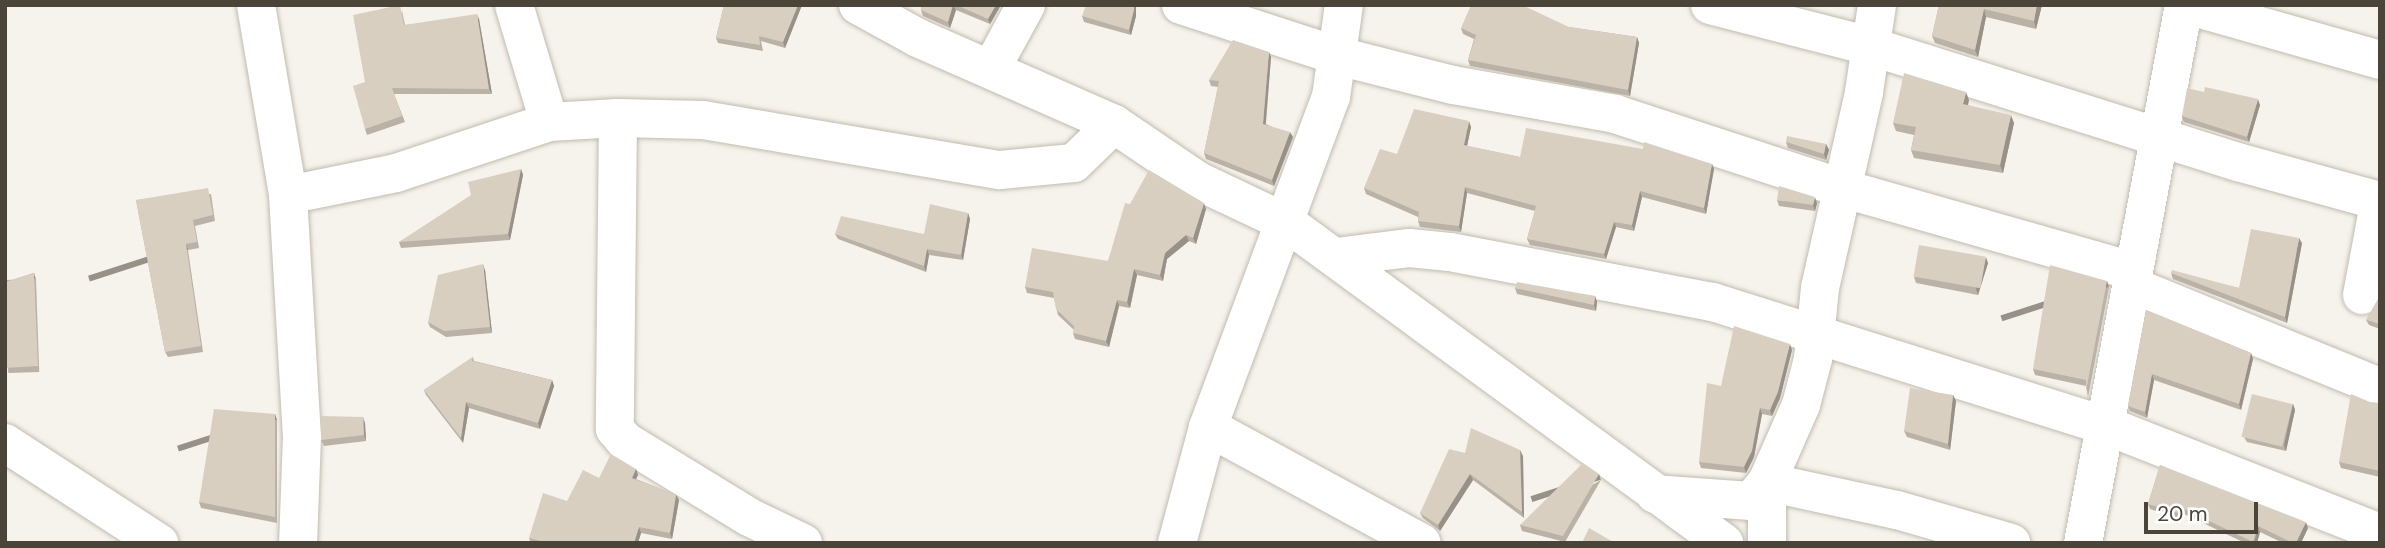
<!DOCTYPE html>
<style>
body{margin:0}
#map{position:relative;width:2385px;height:548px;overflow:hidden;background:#f6f3ec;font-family:"DM Sans",sans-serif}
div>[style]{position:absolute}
.roads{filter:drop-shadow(0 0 2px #c2bbae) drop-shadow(0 0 2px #c2bbae)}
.minor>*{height:38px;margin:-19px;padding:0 19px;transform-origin:19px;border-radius:19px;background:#fff}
.wall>*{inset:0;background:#bab2a6;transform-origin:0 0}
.shaded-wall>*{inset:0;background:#979187;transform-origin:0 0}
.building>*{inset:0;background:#d8cfc1;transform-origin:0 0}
span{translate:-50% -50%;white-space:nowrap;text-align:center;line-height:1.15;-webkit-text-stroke:7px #fff;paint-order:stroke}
.frame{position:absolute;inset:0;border:7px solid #4b4439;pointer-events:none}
.scale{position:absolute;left:2144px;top:502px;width:114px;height:32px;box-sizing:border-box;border:4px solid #4b4439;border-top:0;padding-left:9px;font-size:21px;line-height:24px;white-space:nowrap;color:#4b4439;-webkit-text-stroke:5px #fff;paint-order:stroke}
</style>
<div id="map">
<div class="roads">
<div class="minor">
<i style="left:256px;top:5px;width:193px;rotate:80.4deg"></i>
<i style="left:288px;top:195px;width:241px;rotate:86.7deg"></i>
<i style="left:302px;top:436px;width:107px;rotate:92.1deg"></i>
<i style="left:514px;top:5px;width:122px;rotate:73.3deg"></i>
<i style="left:858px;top:5px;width:68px;rotate:28.8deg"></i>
<i style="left:918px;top:38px;width:214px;rotate:23.7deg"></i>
<i style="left:1114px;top:124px;width:102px;rotate:34.2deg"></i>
<i style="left:1198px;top:181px;width:98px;rotate:25.3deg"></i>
<i style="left:1287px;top:223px;width:542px;rotate:36.21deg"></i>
<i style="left:1181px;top:5px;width:165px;rotate:18deg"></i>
<i style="left:1338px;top:56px;width:119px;rotate:14.2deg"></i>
<i style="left:1453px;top:85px;width:165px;rotate:10.1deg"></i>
<i style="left:1615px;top:114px;width:238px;rotate:18.1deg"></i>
<i style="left:1841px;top:188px;width:304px;rotate:15.9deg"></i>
<i style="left:1710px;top:5px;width:165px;rotate:14.4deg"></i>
<i style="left:1870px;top:46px;width:386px;rotate:17.5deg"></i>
<i style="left:2238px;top:162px;width:147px;rotate:15.4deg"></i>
<i style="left:2186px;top:5px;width:202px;rotate:15.8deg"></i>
<i style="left:991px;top:69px;width:73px;rotate:-61.3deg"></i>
<i style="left:618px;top:118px;width:311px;rotate:90.6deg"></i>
<i style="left:615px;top:429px;width:16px;rotate:50deg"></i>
<i style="left:625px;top:441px;width:145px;rotate:31.5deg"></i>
<i style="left:749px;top:517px;width:60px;rotate:25.7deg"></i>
<i style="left:288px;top:195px;width:110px;rotate:-11.5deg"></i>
<i style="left:396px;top:173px;width:161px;rotate:-18.4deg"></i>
<i style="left:549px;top:122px;width:69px;rotate:-3.3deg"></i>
<i style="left:618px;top:118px;width:85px;rotate:1.3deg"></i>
<i style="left:703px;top:120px;width:301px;rotate:9.6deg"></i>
<i style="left:1000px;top:170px;width:74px;rotate:-5.4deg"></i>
<i style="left:1074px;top:163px;width:56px;rotate:-44.3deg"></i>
<i style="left:1336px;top:257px;width:74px;rotate:-7deg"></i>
<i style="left:1409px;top:248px;width:41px;rotate:5.6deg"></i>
<i style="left:1450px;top:252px;width:268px;rotate:10.8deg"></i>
<i style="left:1713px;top:302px;width:413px;rotate:17.5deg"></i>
<i style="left:2107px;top:426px;width:293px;rotate:21.4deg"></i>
<i style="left:2132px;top:286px;width:268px;rotate:22.2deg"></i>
<i style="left:2362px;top:295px;width:93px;rotate:-79.4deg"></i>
<i style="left:1208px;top:427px;width:243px;rotate:28.5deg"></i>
<i style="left:5px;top:443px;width:184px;rotate:33deg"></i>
<i style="left:1655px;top:494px;width:96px;rotate:4.2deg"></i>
<i style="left:1751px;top:501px;width:25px;rotate:-50deg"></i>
<i style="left:1767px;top:482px;width:133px;rotate:12.2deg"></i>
<i style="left:1897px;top:510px;width:119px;rotate:16.1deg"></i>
<i style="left:1177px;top:543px;width:120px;rotate:-75deg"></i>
<i style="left:1208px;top:427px;width:352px;rotate:-69.6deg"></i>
<i style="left:1331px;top:97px;width:93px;rotate:-82deg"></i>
<i style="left:1767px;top:543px;width:61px;rotate:-90deg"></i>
<i style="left:1767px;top:482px;width:84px;rotate:-66.2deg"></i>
<i style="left:1801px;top:405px;width:48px;rotate:-75.4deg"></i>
<i style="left:1813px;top:359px;width:71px;rotate:-84.4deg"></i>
<i style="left:1820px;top:288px;width:201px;rotate:-77.3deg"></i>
<i style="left:1864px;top:92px;width:88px;rotate:-81.5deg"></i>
<i style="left:2083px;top:543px;width:547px;rotate:-79.37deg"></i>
</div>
</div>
<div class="wall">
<i style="clip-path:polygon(724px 5px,802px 5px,785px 48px,761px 41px,763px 51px,718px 43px,716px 38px)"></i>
<i style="clip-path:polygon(922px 5px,1001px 5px,990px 24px,956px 10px,950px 28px,923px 16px,921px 10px)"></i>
<i style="clip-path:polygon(1939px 5px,2042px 5px,2036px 29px,1986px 17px,1978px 57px,1935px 43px,1932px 36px)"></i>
<i style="clip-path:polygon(402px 11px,405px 25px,479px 19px,492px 94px,394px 94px,405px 122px,367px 135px,365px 129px,365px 82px)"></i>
<i style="clip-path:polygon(1082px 16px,1136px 16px,1131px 35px,1084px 22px)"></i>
<i style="clip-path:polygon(1569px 27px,1637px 37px,1639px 43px,1630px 96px,1470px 66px,1468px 60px,1474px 39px,1463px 34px,1461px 28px)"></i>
<i style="clip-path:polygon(1271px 57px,1266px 124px,1293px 137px,1274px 186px,1206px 159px,1204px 153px,1218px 87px,1211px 86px,1209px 80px)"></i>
<i style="clip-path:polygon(2204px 92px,2260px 105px,2249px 142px,2184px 122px,2182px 116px)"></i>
<i style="clip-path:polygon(1969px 100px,1968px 105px,2014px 123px,2003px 173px,1914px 158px,1911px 150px,1914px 135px,1896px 131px,1893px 123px)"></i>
<i style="clip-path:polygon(1471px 127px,1467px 146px,1520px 157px,1712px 164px,1714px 169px,1706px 214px,1642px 197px,1634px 231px,1616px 227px,1606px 259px,1530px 245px,1527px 239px,1535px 211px,1467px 193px,1461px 232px,1420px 227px,1418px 221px,1418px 217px,1366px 194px,1364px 188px,1397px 154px)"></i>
<i style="clip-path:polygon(1786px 142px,1826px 144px,1829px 150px,1826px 160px,1788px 148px)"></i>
<i style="clip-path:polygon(521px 169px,523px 175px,510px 240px,401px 248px,399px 242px)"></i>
<i style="clip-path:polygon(211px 194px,215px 221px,195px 226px,199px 248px,188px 250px,203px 352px,168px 357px,165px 352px,136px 200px)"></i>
<i style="clip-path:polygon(1777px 200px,1817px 203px,1815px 211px,1779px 206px)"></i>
<i style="clip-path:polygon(1130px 204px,1206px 209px,1196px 244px,1189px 241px,1167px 259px,1163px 281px,1137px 275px,1130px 308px,1119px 306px,1109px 347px,1075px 339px,1073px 333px,1074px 330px,1058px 315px,1054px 298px,1027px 293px,1025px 287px,1108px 261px)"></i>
<i style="clip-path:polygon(968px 213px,970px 219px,963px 260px,929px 255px,926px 272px,838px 239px,835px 234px,924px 234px)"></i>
<i style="clip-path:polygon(2302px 243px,2287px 323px,2173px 279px,2171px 273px,2239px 288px)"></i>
<i style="clip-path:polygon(1988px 263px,1978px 295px,1916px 283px,1914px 277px)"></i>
<i style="clip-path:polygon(485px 270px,492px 333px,446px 337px,430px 327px,428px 322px)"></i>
<i style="left:36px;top:279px;width:93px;height:31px;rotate:88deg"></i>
<i style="clip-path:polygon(2107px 281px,2109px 287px,2088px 397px,2086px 386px,2035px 375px,2033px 369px)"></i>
<i style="clip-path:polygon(1515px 288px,1595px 296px,1597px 302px,1596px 311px,1517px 294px)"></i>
<i style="clip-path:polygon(2380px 296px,2380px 329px,2369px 325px,2366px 320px)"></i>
<i style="clip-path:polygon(2146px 310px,2251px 353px,2253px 359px,2241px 410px,2154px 380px,2147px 418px,2130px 411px,2128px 406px)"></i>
<i style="clip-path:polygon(1792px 350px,1780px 398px,1772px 416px,1762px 414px,1754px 457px,1746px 473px,1701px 468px,1699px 462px,1721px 386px)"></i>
<i style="clip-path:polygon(473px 357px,474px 361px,552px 380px,554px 386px,540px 429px,469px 408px,463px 443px,426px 395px,424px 390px)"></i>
<i style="clip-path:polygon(1953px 395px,1956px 401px,1950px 450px,1907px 437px,1904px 431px)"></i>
<i style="clip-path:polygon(2380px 403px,2380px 477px,2341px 468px,2339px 462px)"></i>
<i style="clip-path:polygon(2293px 404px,2295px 410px,2286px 451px,2247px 442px,2244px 437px)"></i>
<i style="clip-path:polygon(275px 414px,277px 420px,277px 523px,201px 508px,199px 502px)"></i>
<i style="clip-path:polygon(365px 423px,366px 441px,324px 446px,321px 440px)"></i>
<i style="clip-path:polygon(1465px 453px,1523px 456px,1524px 518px,1473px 480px,1440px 531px,1423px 518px,1420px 513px)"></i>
<i style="clip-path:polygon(2160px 465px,2308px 528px,2301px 543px,2283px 543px,2260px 532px,2257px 543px,2245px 543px,2182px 513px,2180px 519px,2150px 509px,2148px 504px)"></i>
<i style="clip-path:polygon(636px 469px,638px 475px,636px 479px,676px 495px,679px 500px,672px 539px,641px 533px,638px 543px,531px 543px,529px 538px,567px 501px,599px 478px)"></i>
<i style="clip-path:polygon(1601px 480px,1565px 542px,1522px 531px,1520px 525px)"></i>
</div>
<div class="shaded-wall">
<i style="clip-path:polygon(798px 5px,802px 5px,785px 48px,783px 42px)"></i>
<i style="clip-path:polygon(953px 5px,956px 10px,950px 28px,948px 22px)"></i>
<i style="clip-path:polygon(996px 5px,1001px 5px,990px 24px,988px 19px)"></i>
<i style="clip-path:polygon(1134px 5px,1136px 5px,1136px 16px,1131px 35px,1129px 30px)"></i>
<i style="clip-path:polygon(2037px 5px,2042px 5px,2036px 29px,2034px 21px)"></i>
<i style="clip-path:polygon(1984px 9px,1986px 17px,1978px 57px,1975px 50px)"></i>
<i style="clip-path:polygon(477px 14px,479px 19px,492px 94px,489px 89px)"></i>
<i style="clip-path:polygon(1637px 37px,1639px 43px,1630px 96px,1628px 90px)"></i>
<i style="clip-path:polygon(1269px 52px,1271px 57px,1265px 130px,1263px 124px)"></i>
<i style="clip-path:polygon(1966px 92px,1969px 100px,1966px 112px,1963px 104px)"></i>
<i style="clip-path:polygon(2258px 99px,2260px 105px,2249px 142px,2247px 137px)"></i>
<i style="clip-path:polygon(2011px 115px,2014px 123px,2003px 173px,2000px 165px)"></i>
<i style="clip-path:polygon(1469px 121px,1471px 127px,1466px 151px,1464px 145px)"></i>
<i style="clip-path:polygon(1290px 132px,1293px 137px,1274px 186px,1272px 180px)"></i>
<i style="clip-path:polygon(1826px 144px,1829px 150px,1826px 160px,1824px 154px)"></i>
<i style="clip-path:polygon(1712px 164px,1714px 169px,1706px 214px,1704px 208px)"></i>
<i style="clip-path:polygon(521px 169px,523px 175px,510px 240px,508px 234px)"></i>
<i style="clip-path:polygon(1465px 187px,1467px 193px,1461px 232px,1459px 226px)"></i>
<i style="clip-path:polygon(1640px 191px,1642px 197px,1634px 231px,1632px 225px)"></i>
<i style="clip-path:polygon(1815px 197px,1817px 203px,1815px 211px,1813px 205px)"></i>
<i style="clip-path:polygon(1204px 203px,1206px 209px,1196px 244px,1193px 238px)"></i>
<i style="clip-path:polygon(968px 213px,970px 219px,963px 260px,961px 255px)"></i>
<i style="clip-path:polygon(1614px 222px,1616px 227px,1606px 259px,1604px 254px)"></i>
<i style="clip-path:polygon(1186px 235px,1189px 241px,1167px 259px,1163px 281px,1160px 275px,1165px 253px)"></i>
<i style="clip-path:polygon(2299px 238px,2302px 243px,2287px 323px,2285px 317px)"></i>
<i style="left:186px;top:244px;width:6px;height:103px;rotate:72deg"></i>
<i style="clip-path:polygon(927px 249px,929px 255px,926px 272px,924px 266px)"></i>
<i style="clip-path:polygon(1986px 257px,1988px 263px,1978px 295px,1976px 289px)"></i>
<i style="clip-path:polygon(483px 264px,485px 270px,492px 333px,490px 327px)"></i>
<i style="clip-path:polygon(1134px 269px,1137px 275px,1130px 308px,1127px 302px)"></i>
<i style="left:34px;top:273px;width:6px;height:93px;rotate:72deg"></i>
<i style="left:2107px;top:281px;width:6px;height:112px;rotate:72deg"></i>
<i style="clip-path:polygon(1595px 296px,1597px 302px,1596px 311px,1594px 305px)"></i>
<i style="clip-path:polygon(1117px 300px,1119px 306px,1109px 347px,1106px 341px)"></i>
<i style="clip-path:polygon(1790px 344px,1792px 350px,1780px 398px,1772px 416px,1770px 410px)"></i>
<i style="clip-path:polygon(2251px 353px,2253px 359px,2241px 410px,2239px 404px)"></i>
<i style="clip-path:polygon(2152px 374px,2154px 380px,2147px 418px,2145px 412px)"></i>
<i style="clip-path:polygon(552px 380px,554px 386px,540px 429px,538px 423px)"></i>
<i style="clip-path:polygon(1953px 395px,1956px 401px,1950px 450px,1948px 444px)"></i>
<i style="clip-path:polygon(466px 402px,469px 408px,463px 443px,461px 438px)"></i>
<i style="clip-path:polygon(2293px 404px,2295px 410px,2286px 451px,2284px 445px)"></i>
<i style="clip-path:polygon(1760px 408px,1762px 414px,1754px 457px,1746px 473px,1744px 467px)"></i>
<i style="left:275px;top:414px;width:6px;height:103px;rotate:72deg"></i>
<i style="clip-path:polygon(363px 417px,365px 423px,366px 441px,364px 435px)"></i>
<i style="clip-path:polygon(1520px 450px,1523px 456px,1524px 518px,1522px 512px)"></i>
<i style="clip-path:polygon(636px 469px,638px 475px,634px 483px,632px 478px)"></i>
<i style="clip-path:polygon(1470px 474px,1473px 480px,1440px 531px,1438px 525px)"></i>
<i style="left:1599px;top:474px;width:6px;height:72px;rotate:72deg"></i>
<i style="clip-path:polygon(676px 495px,679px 500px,672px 539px,670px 533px)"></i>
<i style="clip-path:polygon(2180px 507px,2182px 513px,2180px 519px,2178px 513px)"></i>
<i style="clip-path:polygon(2306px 522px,2308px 528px,2301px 543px,2296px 543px)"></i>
<i style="clip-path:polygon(2258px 526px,2260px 532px,2257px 543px,2254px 543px)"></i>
<i style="clip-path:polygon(639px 527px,641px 533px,638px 543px,634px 543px)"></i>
</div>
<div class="building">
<i style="clip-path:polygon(400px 5px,404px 25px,477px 14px,489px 89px,392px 88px,402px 116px,365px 129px,353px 86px,365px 82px,353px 15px)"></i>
<i style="clip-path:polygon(724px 5px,798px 5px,783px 42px,759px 36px,760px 45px,716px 38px)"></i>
<i style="clip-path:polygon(922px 5px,953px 5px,948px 22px,921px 10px)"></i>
<i style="clip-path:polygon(956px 5px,996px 5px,988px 19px)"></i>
<i style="clip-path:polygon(1086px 5px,1134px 5px,1134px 10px,1129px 30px,1082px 16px)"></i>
<i style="clip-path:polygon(1471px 5px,1522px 5px,1569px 27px,1637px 37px,1628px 90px,1468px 60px,1476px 35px,1461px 28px)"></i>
<i style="clip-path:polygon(1939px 5px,2037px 5px,2034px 21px,1984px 9px,1975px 50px,1932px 36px)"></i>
<i style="clip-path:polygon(1233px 40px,1269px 52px,1263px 124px,1290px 132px,1272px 180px,1204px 153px,1219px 81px,1209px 80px)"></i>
<i style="clip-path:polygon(1904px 73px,1966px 92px,1963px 104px,2011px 115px,2000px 165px,1911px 150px,1916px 127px,1893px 123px)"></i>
<i style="clip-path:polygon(2205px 87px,2258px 99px,2247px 137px,2182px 116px,2187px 88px,2204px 92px)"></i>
<i style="clip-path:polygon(1414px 109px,1469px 121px,1464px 145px,1520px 157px,1526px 128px,1643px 149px,1644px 142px,1712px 164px,1704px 208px,1640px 191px,1632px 225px,1614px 222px,1604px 254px,1527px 239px,1536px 206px,1465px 187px,1459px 226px,1418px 221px,1419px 212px,1364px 188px,1380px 149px,1397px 154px)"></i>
<i style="clip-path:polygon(1787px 136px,1826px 144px,1824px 154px,1786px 142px)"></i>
<i style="clip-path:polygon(521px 169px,508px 234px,399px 242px,471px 195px,468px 182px)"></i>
<i style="clip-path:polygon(1149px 170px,1204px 203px,1193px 238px,1186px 235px,1165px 253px,1160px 275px,1134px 269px,1127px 302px,1117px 300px,1106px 341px,1073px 333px,1074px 326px,1056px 309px,1053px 292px,1025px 287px,1032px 248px,1108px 261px,1125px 203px,1130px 204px)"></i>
<i style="clip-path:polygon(1779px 186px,1815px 197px,1813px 205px,1777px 200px)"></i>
<i style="clip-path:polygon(208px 188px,213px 215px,193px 220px,197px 242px,186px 244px,201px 346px,165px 352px,136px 200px)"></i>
<i style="clip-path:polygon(930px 204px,968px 213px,961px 255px,927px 249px,924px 266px,835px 234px,841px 216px,924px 234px)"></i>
<i style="clip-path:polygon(2251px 229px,2299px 238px,2285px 317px,2171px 273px,2172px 270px,2239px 288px)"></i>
<i style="left:1919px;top:245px;width:68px;height:32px;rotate:10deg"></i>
<i style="clip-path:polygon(483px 264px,490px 327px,444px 331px,428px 322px,438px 275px)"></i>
<i style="clip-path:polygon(2050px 265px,2107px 281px,2086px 391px,2086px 380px,2033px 369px)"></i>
<i style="clip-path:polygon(34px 273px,38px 366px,5px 368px,5px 282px)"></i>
<i style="clip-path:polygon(1517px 282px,1595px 296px,1594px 305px,1515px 288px)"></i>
<i style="clip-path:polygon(2380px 296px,2380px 324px,2366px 320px)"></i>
<i style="clip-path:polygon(2146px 310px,2251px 353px,2239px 404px,2152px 374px,2145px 412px,2128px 406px)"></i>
<i style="clip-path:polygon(1734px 326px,1790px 344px,1778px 392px,1770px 410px,1760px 408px,1752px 451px,1744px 467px,1699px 462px,1707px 383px,1721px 386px)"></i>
<i style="clip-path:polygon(473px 357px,472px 361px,552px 380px,538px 423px,466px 402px,461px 438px,424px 390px)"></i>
<i style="clip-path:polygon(1910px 388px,1953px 395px,1948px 444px,1904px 431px)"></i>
<i style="left:2252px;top:394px;width:42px;height:44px;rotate:14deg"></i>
<i style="clip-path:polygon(2351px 394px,2370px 402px,2380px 403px,2380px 471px,2339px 462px)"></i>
<i style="clip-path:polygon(214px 409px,275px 414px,275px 517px,199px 502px)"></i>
<i style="clip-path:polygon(321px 416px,363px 417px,364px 435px,321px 440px)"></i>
<i style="clip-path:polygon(1471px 428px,1520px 450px,1522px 512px,1470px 474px,1438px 525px,1420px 513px,1449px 449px,1465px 453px)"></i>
<i style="clip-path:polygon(611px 454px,636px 469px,632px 478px,676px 495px,670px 533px,639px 527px,634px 543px,548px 543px,529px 538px,543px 493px,567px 501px,583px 470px,599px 478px)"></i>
<i style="clip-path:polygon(1583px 463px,1599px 474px,1563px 536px,1520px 525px)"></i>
<i style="clip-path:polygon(2160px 465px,2306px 522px,2296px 543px,2293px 543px,2258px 526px,2253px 542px,2180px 507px,2178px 513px,2148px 504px)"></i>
<i style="clip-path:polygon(1589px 528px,1615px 543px,1582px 543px)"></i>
</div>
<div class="frame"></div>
<div class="scale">20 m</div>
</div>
